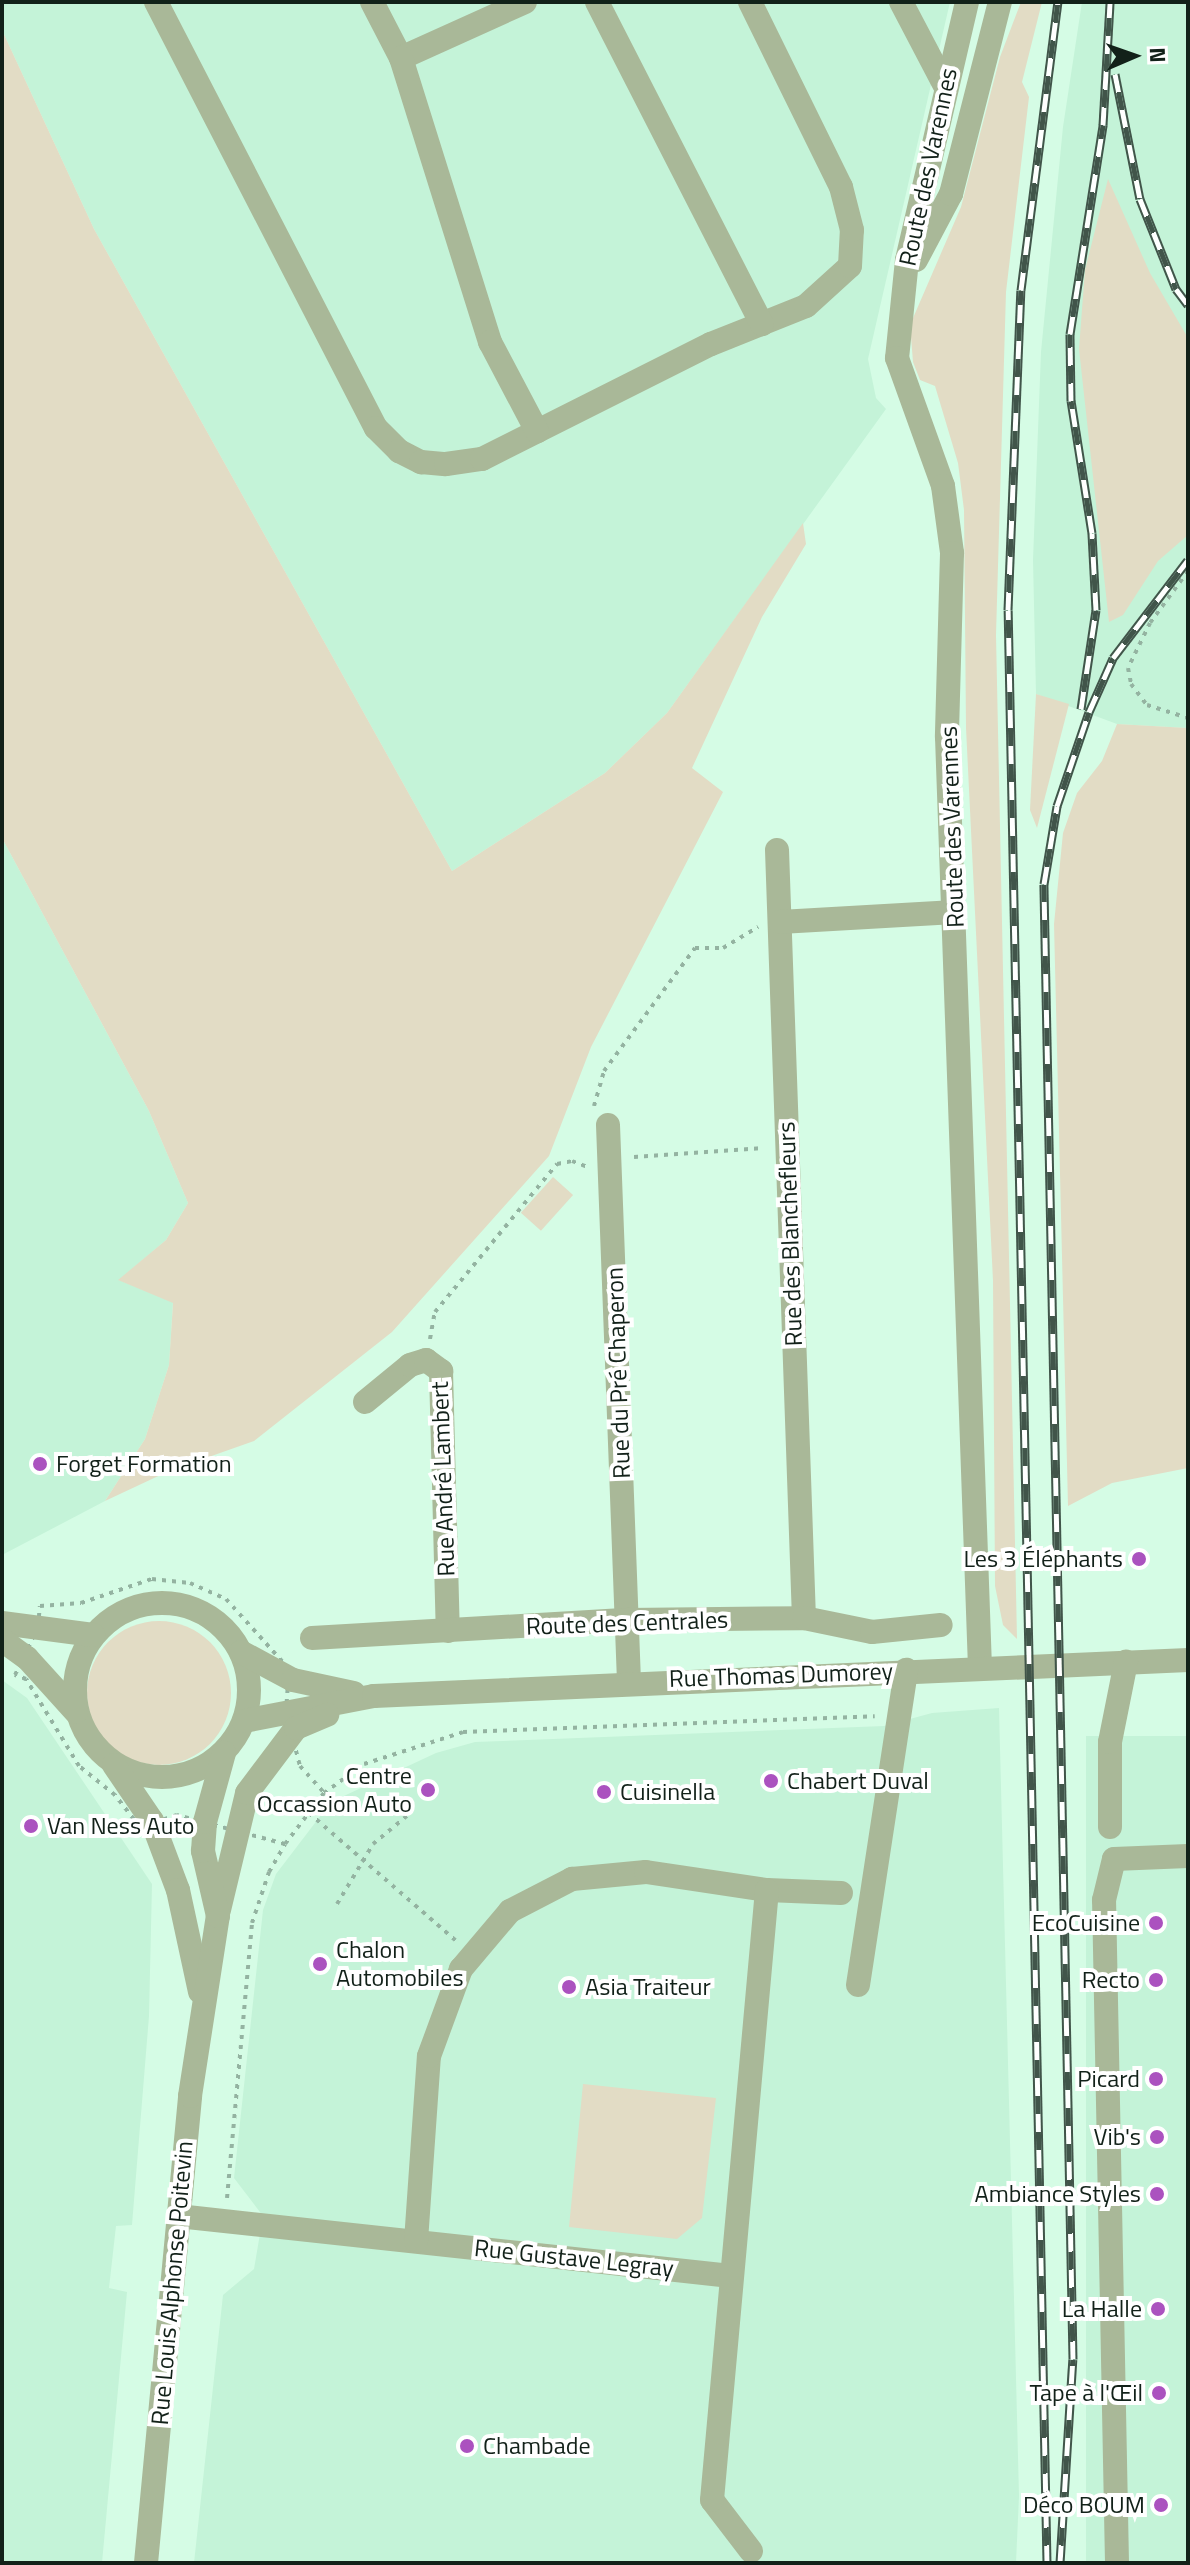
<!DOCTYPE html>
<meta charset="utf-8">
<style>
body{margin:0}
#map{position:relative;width:1190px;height:2565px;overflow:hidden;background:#d5fce5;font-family:"Titillium Web",sans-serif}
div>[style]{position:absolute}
.built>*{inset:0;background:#c4f3d8;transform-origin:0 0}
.green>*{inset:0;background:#e2dcc5;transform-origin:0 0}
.round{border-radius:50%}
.path>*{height:4px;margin-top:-2px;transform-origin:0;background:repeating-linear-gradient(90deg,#94b3a1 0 4px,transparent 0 10px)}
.minor>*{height:24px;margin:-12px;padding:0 12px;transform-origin:12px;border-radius:12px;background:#a9b898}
.minor>.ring{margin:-12px;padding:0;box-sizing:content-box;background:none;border:24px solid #a9b898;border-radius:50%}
.rail>*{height:9px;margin-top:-4.5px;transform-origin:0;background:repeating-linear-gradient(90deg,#fff 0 18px,#41554a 0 36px);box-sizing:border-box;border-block:2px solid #41554a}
.dots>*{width:22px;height:22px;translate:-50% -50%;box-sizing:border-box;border:4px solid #fff;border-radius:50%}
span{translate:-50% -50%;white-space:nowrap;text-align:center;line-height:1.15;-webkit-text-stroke:8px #fff;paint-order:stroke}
.street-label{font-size:24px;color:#122119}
.poi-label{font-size:24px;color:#122119}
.left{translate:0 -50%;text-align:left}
.right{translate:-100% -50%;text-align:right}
.frame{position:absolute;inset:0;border:4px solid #122119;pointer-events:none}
.north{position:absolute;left:1094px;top:16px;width:80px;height:80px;-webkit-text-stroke:6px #fff;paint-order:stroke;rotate:88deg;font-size:22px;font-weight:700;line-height:32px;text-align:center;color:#122119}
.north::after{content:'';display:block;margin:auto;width:28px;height:36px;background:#122119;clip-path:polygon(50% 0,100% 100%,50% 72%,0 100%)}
</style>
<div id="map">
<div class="built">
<i style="clip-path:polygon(2px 2px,950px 2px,868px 359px,876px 398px,886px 409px,667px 713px,605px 773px,452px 871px,94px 229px,2px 30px)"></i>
<i style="clip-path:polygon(1082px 2px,1188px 2px,1188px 728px,1117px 724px,1036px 694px,1033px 560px,1041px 352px,1063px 127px)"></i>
<i style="clip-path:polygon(2px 838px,149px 1111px,188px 1203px,166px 1240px,119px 1280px,173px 1302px,169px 1365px,145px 1439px,105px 1501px,2px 1555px)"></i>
<i style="clip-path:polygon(2px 1680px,27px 1698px,152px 1884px,149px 2016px,132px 2225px,116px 2226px,109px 2288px,127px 2292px,102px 2563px,2px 2563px)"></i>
<i style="clip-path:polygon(999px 1708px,1019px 2496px,1016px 2563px,194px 2563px,223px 2295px,254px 2269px,263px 2216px,234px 2178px,263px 1910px,276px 1874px,331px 1802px,436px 1753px,475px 1742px,884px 1726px,932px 1713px)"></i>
<i style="left:1188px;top:1736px;width:827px;height:102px;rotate:90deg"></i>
</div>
<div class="green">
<i style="clip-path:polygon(1021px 2px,1042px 2px,1022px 82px,1029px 97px,1006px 292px,996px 635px,1017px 1639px,1003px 1625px,995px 1586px,993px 1281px,966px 728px,964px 510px,958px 463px,935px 386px,920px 380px,913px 362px,910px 325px,961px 207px,1000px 57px)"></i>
<i style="clip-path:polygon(2px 30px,94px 229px,452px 871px,605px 773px,667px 713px,803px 523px,806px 544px,762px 617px,692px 768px,723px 792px,591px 1047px,549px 1156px,392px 1332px,254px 1441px,169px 1471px,105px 1501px,145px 1439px,169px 1365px,173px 1303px,118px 1280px,166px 1240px,188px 1203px,149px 1111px,2px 838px)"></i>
<i style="clip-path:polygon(1108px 179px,1150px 273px,1188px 338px,1188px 535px,1158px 561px,1123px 615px,1109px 622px,1079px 349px,1085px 270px)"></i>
<i style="clip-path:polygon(1036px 694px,1069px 704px,1037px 828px,1030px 810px)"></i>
<i style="clip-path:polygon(1117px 724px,1188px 728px,1188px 1468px,1112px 1483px,1068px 1506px,1054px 924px,1063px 833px,1077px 793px,1102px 761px)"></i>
<i style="left:553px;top:1177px;width:27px;height:48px;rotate:42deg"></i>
<i class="round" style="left:87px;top:1621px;width:144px;height:144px"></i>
<i style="clip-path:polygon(583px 2084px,716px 2098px,702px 2218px,677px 2239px,569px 2227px)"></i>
</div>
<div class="path">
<i style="left:1188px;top:571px;width:64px;rotate:126.2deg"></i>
<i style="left:1150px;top:623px;width:50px;rotate:116.1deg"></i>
<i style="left:1128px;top:668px;width:16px;rotate:79deg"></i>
<i style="left:1131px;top:684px;width:26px;rotate:53deg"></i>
<i style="left:1147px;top:705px;width:43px;rotate:17.6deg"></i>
<i style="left:594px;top:1106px;width:36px;rotate:-74deg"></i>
<i style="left:604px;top:1071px;width:153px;rotate:-53.5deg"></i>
<i style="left:695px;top:948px;width:28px"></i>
<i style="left:723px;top:948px;width:41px;rotate:-31deg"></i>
<i style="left:634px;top:1157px;width:130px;rotate:-4deg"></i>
<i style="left:430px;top:1339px;width:27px;rotate:-80deg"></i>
<i style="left:435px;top:1312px;width:192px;rotate:-50.5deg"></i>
<i style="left:557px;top:1164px;width:15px;rotate:-11deg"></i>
<i style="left:572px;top:1161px;width:17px;rotate:21deg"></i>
<i style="left:152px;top:1579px;width:38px;rotate:6deg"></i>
<i style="left:190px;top:1583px;width:39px;rotate:24deg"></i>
<i style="left:226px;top:1599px;width:94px;rotate:48deg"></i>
<i style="left:289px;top:1669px;width:43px;rotate:94deg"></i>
<i style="left:286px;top:1712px;width:56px;rotate:75.5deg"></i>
<i style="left:300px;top:1766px;width:36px;rotate:48deg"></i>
<i style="left:324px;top:1793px;width:64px;rotate:127.4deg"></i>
<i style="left:285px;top:1844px;width:112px;rotate:-165deg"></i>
<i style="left:177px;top:1815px;width:39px;rotate:162deg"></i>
<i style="left:140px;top:1827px;width:41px;rotate:-128deg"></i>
<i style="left:115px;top:1795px;width:46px;rotate:-141.1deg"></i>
<i style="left:79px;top:1766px;width:102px;rotate:-121.3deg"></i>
<i style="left:26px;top:1679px;width:12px;rotate:-160deg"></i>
<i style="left:15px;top:1675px;width:53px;rotate:-64.4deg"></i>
<i style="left:38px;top:1627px;width:21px;rotate:-85deg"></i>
<i style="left:40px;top:1606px;width:41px;rotate:-4.2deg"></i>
<i style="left:81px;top:1603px;width:75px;rotate:-18.7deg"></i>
<i style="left:324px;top:1793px;width:49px;rotate:-35.9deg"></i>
<i style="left:364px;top:1764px;width:104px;rotate:-17.9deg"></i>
<i style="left:463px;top:1732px;width:412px;rotate:-2.2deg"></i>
<i style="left:309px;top:1813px;width:194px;rotate:41deg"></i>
<i style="left:337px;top:1904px;width:70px;rotate:-59deg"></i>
<i style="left:373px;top:1844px;width:47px;rotate:-39.8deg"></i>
<i style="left:227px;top:2198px;width:276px;rotate:-84.8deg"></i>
<i style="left:252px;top:1923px;width:54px;rotate:-71.6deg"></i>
<i style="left:269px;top:1872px;width:32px;rotate:-60deg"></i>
</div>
<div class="minor">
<i style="left:156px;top:2px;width:479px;rotate:62.7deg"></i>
<i style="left:376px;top:428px;width:33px;rotate:45deg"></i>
<i style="left:399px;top:451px;width:25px;rotate:27deg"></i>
<i style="left:421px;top:462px;width:25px;rotate:5deg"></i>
<i style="left:446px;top:464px;width:36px;rotate:-8deg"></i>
<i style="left:482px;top:459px;width:256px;rotate:-26.7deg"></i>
<i style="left:711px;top:344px;width:102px;rotate:-21.8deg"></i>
<i style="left:806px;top:306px;width:59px;rotate:-42.3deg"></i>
<i style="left:850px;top:266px;width:36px;rotate:-87deg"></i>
<i style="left:852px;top:230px;width:44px;rotate:-104.3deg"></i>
<i style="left:841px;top:187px;width:206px;rotate:-116.2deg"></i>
<i style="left:372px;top:2px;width:63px;rotate:62.6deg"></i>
<i style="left:401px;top:58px;width:136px;rotate:-24.3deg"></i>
<i style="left:597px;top:2px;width:362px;rotate:62.9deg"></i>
<i style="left:901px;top:2px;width:93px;rotate:62.3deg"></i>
<i style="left:967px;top:2px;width:265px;rotate:103.1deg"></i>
<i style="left:907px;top:260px;width:99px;rotate:95.8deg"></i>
<i style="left:897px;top:358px;width:136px;rotate:70.2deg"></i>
<i style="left:943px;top:486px;width:68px;rotate:82.3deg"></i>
<i style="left:952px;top:553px;width:184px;rotate:91.6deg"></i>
<i style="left:947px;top:737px;width:931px;rotate:87.97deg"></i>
<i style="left:401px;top:58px;width:298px;rotate:72.6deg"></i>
<i style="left:490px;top:342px;width:101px;rotate:62.2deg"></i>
<i style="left:916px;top:260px;width:75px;rotate:-62.1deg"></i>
<i style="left:951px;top:194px;width:198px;rotate:-75.7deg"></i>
<i style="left:777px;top:850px;width:768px;rotate:87.99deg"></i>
<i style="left:780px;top:922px;width:175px;rotate:-3.3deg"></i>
<i style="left:608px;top:1125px;width:556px;rotate:87.84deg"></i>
<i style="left:365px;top:1402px;width:58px;rotate:-39.4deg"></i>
<i style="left:410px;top:1365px;width:17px;rotate:-17deg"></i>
<i style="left:426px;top:1360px;width:19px;rotate:36deg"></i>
<i style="left:441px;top:1371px;width:260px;rotate:88.5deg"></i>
<i class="ring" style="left:75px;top:1603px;width:150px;height:150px"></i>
<i style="left:2px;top:1623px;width:92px;rotate:7.5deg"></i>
<i style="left:312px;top:1638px;width:316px;rotate:-3.3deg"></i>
<i style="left:627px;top:1620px;width:177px;rotate:-0.6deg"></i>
<i style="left:804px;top:1618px;width:69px;rotate:11.6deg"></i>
<i style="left:872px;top:1632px;width:69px;rotate:-5.8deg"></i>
<i style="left:2px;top:1640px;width:31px;rotate:36deg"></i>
<i style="left:27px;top:1658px;width:73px;rotate:47.8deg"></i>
<i style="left:241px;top:1652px;width:59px;rotate:28.3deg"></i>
<i style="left:293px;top:1680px;width:62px;rotate:12deg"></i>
<i style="left:244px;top:1721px;width:132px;rotate:-10.9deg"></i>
<i style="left:374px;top:1696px;width:815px;rotate:-2.53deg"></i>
<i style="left:114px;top:1765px;width:68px;rotate:55.8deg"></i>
<i style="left:152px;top:1821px;width:74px;rotate:69.4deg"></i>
<i style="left:178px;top:1890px;width:104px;rotate:77.8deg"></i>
<i style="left:1110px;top:1827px;width:85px;rotate:-90deg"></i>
<i style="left:1110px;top:1742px;width:82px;rotate:-78.7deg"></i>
<i style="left:219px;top:1910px;width:120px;rotate:-76.5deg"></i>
<i style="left:247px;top:1793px;width:81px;rotate:-53deg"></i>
<i style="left:296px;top:1728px;width:34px;rotate:-23deg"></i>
<i style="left:858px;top:1985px;width:319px;rotate:-81.3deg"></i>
<i style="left:178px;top:2216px;width:556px;rotate:6.19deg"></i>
<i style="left:416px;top:2241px;width:185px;rotate:-86deg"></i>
<i style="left:429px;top:2056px;width:93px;rotate:-69.8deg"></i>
<i style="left:461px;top:1969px;width:76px;rotate:-49.8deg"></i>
<i style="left:510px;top:1911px;width:70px;rotate:-27.3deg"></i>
<i style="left:572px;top:1879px;width:74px;rotate:-5.4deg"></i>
<i style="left:646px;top:1872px;width:122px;rotate:8.5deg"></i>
<i style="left:767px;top:1890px;width:74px;rotate:2.3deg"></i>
<i style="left:751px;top:2551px;width:64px;rotate:-127.4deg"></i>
<i style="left:712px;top:2500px;width:612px;rotate:-84.85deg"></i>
<i style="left:146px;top:2563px;width:469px;rotate:-84.6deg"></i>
<i style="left:190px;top:2096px;width:182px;rotate:-81.2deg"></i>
<i style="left:218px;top:1916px;width:67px;rotate:-103deg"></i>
<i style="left:203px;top:1851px;width:29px;rotate:-86deg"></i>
<i style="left:205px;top:1822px;width:72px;rotate:-74.6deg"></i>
<i style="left:1117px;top:2563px;width:663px;rotate:-91.12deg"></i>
<i style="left:1104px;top:1900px;width:42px;rotate:-76.3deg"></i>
<i style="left:1114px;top:1859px;width:74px;rotate:-2.3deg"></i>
</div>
<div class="rail">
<i style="left:1115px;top:74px;width:127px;rotate:78.7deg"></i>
<i style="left:1140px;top:199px;width:97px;rotate:68.2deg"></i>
<i style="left:1176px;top:289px;width:20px;rotate:53deg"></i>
<i style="left:1081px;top:709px;width:100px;rotate:-81.4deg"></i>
<i style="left:1096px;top:610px;width:77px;rotate:-93deg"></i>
<i style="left:1092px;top:533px;width:134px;rotate:-99deg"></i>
<i style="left:1071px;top:401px;width:67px;rotate:-90.9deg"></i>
<i style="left:1070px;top:334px;width:212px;rotate:-81deg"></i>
<i style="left:1103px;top:125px;width:123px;rotate:-86.7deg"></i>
<i style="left:1047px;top:2563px;width:1953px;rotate:-91.14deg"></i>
<i style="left:1008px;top:610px;width:320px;rotate:-87.7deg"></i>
<i style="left:1021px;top:290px;width:290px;rotate:-82.7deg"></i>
<i style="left:1060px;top:2563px;width:204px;rotate:-86.4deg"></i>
<i style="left:1073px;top:2359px;width:1475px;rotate:-91.13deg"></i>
<i style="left:1044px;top:884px;width:79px;rotate:-80.5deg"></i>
<i style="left:1057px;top:806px;width:99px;rotate:-71.2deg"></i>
<i style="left:1089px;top:712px;width:59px;rotate:-66deg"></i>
<i style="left:1113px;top:658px;width:123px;rotate:-52.6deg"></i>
</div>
<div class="dots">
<i style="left:40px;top:1464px;background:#ab52bf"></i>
<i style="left:1139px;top:1559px;background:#ab52bf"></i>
<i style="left:771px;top:1781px;background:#ab52bf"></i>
<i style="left:428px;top:1790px;background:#ab52bf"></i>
<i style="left:604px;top:1792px;background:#ab52bf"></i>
<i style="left:31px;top:1826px;background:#ab52bf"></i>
<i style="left:1156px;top:1923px;background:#ab52bf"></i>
<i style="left:320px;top:1964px;background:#ab52bf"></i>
<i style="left:1156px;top:1980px;background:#ab52bf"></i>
<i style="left:569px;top:1987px;background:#ab52bf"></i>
<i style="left:1156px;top:2079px;background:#ab52bf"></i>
<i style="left:1157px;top:2137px;background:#ab52bf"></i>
<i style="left:1157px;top:2194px;background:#ab52bf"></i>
<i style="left:1158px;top:2309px;background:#ab52bf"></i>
<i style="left:1159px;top:2393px;background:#ab52bf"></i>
<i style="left:467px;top:2446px;background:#ab52bf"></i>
<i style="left:1161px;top:2505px;background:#ab52bf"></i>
</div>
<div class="street-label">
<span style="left:928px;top:167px;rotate:-78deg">Route des Varennes</span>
<span style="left:952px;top:827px;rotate:-92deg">Route des Varennes</span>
<span style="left:790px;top:1234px;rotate:-92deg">Rue des Blanchefleurs</span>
<span style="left:618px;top:1373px;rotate:-92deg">Rue du Pré Chaperon</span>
<span style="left:443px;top:1479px;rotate:-92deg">Rue André Lambert</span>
<span style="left:627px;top:1623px;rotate:-2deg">Route des Centrales</span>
<span style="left:781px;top:1675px;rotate:-2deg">Rue Thomas Dumorey</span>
<span style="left:574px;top:2258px;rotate:6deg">Rue Gustave Legray</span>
<span style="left:172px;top:2283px;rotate:-85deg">Rue Louis Alphonse Poitevin</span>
</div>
<div class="poi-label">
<span class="left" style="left:56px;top:1464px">Forget Formation</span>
<span class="right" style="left:1123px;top:1559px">Les 3 Éléphants</span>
<span class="right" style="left:412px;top:1790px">Centre<br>Occassion Auto</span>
<span class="left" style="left:787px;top:1781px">Chabert Duval</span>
<span class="left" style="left:620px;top:1792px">Cuisinella</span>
<span class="left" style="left:47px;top:1826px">Van Ness Auto</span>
<span class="right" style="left:1140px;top:1923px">EcoCuisine</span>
<span class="left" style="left:336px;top:1964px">Chalon<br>Automobiles</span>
<span class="right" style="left:1140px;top:1980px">Recto</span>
<span class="left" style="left:585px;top:1987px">Asia Traiteur</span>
<span class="right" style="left:1140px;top:2079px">Picard</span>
<span class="right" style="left:1141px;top:2137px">Vib's</span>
<span class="right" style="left:1141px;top:2194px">Ambiance Styles</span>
<span class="right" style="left:1142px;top:2309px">La Halle</span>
<span class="right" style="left:1143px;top:2393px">Tape à l'Œil</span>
<span class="left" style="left:483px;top:2446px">Chambade</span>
<span class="right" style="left:1145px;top:2505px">Déco BOUM</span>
</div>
<div class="frame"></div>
<div class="north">N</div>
</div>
